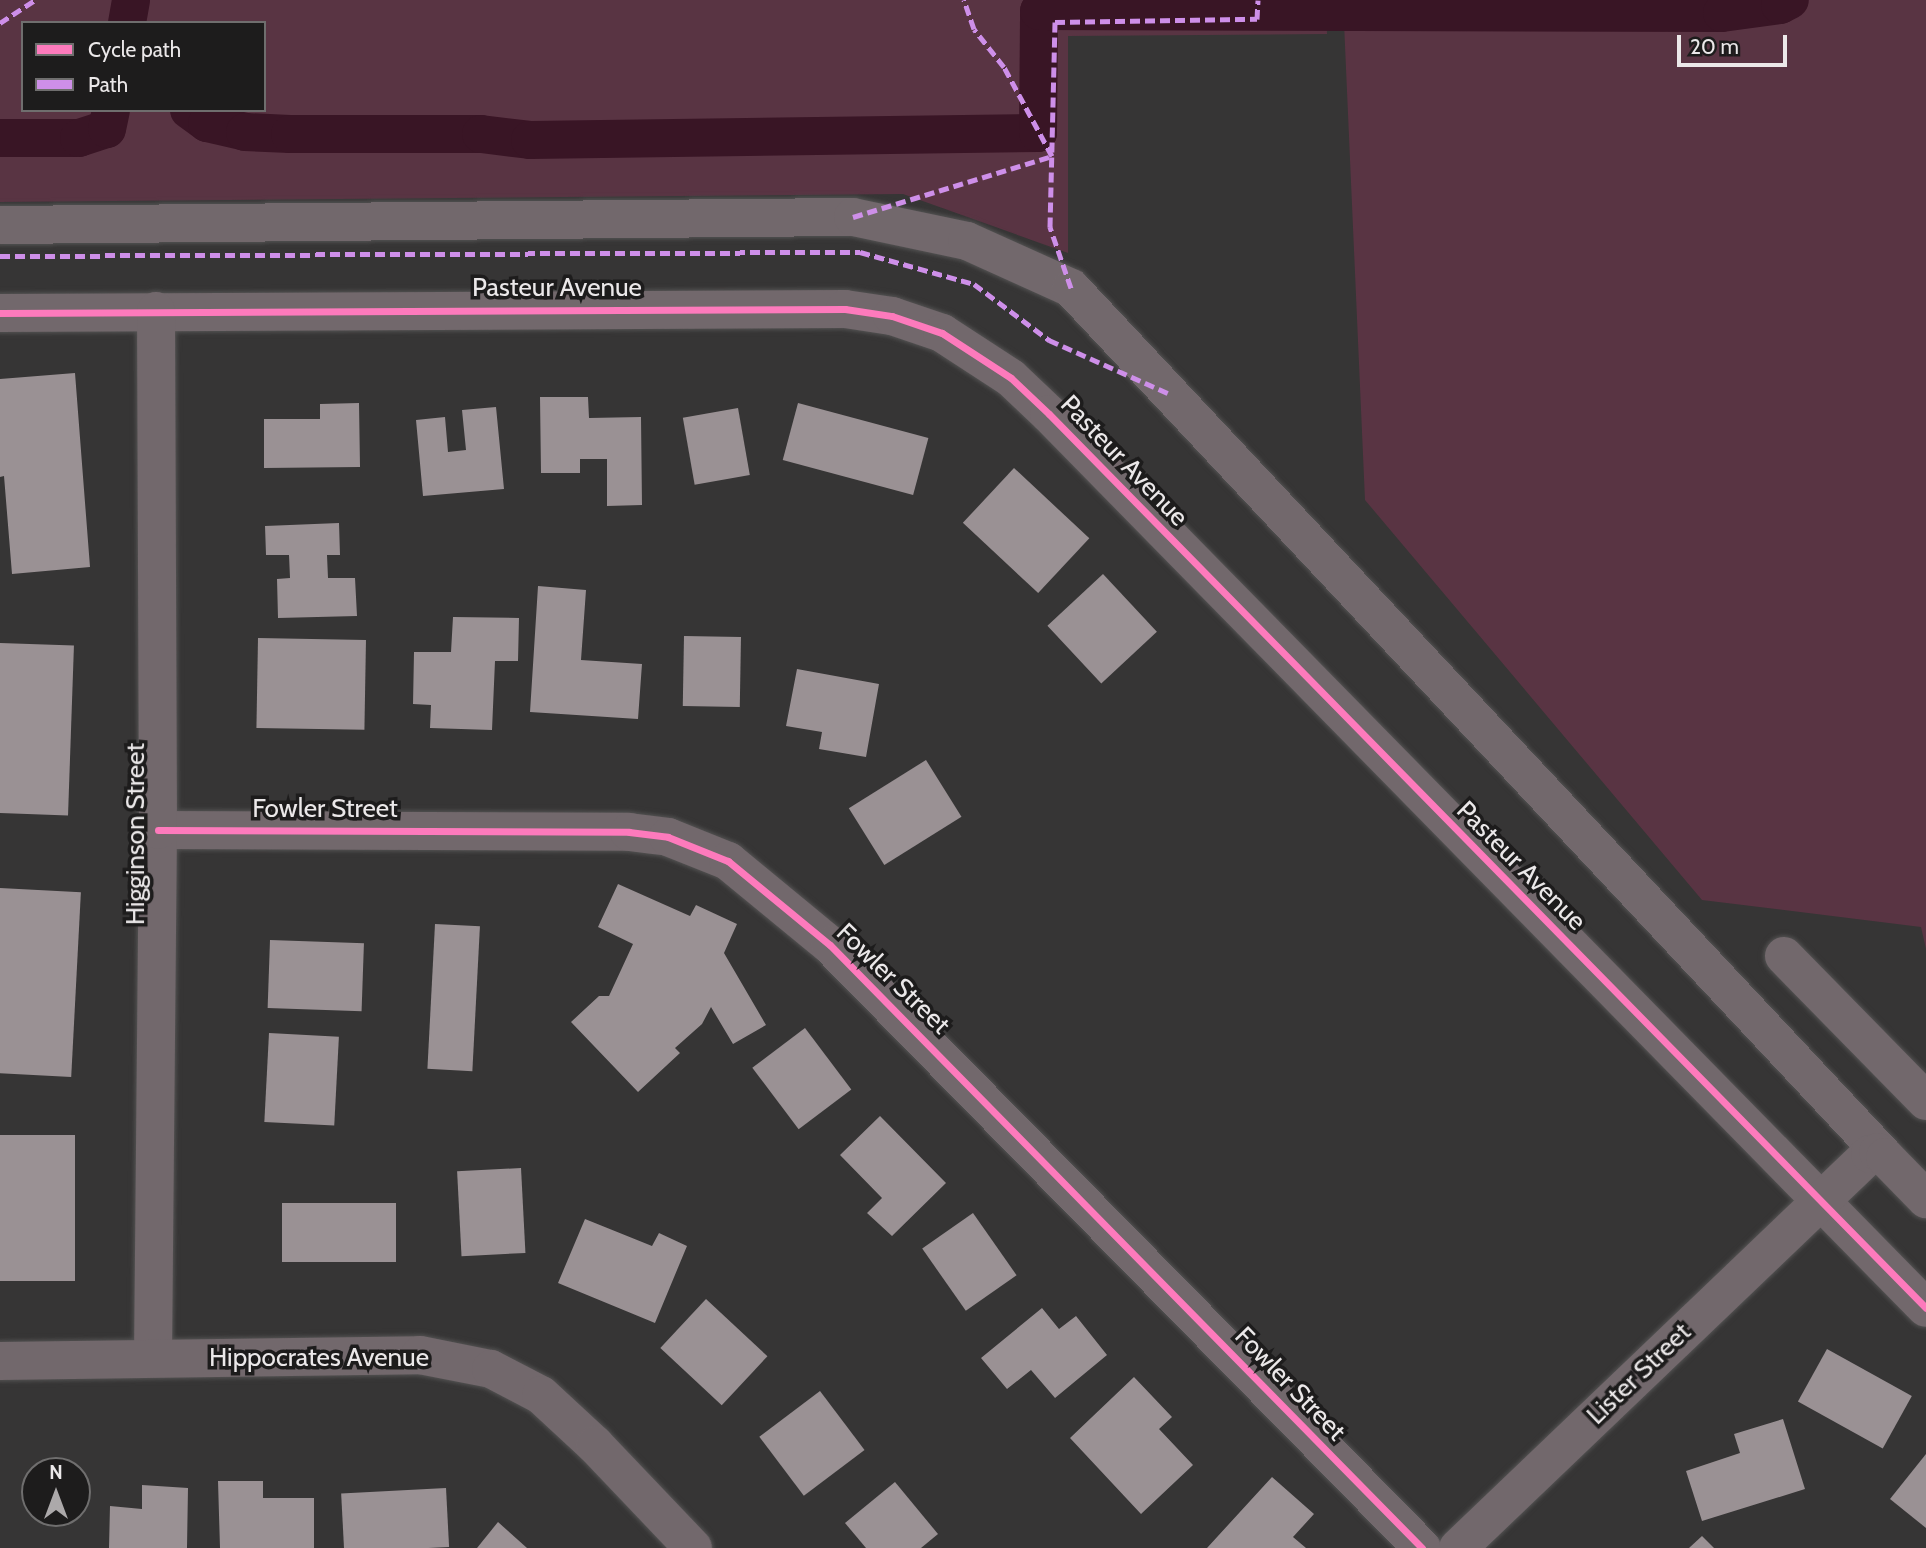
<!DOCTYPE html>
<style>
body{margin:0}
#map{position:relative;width:1926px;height:1548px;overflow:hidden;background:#363535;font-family:Cabin,sans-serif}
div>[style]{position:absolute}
.green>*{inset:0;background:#593443}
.canal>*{height:38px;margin:-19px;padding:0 19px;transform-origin:19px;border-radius:19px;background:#391525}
.building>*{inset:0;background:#9a9194;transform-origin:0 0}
.roads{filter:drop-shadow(0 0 2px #535252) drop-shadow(0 0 2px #535252)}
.minor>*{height:38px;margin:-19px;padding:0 19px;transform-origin:19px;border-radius:19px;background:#72686c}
.quiet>*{height:5px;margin-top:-2.5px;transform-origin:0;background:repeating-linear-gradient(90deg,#ce8fe9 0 10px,transparent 0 15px)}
.cycleway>*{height:7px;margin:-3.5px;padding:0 3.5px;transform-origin:3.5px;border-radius:3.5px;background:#fd7abc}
span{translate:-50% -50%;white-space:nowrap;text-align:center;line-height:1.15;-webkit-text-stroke:7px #1d1c1c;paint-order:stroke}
.street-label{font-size:26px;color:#ebe8e9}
.legend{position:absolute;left:21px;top:21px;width:245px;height:91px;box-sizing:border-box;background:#1d1c1c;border:2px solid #6f6e6e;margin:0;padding:9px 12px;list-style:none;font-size:21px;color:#ebe8e9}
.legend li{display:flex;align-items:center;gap:14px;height:35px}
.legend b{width:35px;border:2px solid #6f6e6e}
.north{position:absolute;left:21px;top:1457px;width:70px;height:70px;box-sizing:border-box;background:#1d1c1c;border:2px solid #6f6e6e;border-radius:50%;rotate:0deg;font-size:19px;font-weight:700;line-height:28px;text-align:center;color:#ebe8e9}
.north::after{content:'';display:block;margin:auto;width:24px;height:32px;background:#aca9aa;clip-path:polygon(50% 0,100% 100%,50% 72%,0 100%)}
.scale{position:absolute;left:1677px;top:35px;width:110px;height:32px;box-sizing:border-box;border:4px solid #ebe8e9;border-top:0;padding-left:9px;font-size:21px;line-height:24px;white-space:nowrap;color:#ebe8e9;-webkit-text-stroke:5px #1d1c1c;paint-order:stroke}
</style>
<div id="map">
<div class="green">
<i style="clip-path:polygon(evenodd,0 0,1326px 0,1327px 34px,1068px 36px,1068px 253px,903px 194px,0 202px,0 0,23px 23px,264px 23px,264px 110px,23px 110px,23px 23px)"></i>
<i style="clip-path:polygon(1343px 0,1926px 0,1926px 949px,1921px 927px,1702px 900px,1365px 500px)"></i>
</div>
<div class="canal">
<i style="left:127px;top:23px;width:23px;rotate:-80deg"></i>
<i style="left:189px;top:110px;width:22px;rotate:36deg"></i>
<i style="left:207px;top:123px;width:39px;rotate:13deg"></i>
<i style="left:245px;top:132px;width:45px;rotate:2.5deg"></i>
<i style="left:290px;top:134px;width:191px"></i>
<i style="left:481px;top:134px;width:49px;rotate:7deg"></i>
<i style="left:530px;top:140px;width:508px;rotate:-0.79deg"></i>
<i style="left:1038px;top:133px;width:122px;rotate:-89.5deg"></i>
<i style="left:1039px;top:11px;width:683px;rotate:0.17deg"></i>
<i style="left:1722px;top:13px;width:59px;rotate:-7.9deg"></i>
<i style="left:1780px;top:5px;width:11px;rotate:-27deg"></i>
<i style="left:0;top:138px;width:79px"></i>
<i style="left:79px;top:138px;width:29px;rotate:-18deg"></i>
<i style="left:107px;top:129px;width:19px;rotate:-78deg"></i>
</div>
<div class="building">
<i style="clip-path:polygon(75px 373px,90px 567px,12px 574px,4px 476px,0 477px,0 379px)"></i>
<i style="clip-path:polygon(540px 397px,588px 397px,589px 418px,641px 417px,642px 505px,607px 506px,607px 459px,580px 459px,580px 473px,541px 473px)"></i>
<i style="clip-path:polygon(359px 403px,360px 467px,264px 468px,264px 419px,320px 419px,320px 404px)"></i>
<i style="left:798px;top:403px;width:135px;height:59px;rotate:15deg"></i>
<i style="clip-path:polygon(496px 407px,504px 489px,423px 496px,416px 420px,445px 417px,448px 452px,466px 450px,462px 410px)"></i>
<i style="left:738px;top:408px;width:68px;height:56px;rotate:80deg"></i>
<i style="left:1014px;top:468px;width:103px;height:75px;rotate:43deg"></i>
<i style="clip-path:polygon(339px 523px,340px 555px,327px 555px,328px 578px,355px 578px,357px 616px,278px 618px,277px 579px,290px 578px,289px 555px,266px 555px,265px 526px)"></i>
<i style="left:1103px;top:574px;width:79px;height:76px;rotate:47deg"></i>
<i style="clip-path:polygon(538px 586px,586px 590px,581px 660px,642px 664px,638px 719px,530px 712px)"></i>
<i style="clip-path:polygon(453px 617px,519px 618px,518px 661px,495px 661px,492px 730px,430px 728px,431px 705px,413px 704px,414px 652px,451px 652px)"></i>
<i style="left:684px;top:636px;width:57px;height:70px;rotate:1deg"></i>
<i style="left:258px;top:638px;width:108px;height:90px;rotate:1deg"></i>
<i style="left:0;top:643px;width:74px;height:170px;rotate:2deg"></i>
<i style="clip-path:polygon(797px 669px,879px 684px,866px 757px,819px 749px,822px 732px,786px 726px)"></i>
<i style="left:926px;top:760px;width:67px;height:91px;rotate:58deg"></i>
<i style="clip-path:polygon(618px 884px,690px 916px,696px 905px,737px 924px,724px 953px,766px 1025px,733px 1044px,711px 1007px,702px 1024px,675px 1048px,680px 1053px,638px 1092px,571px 1022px,599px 996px,609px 996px,633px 944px,598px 927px)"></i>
<i style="left:0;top:888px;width:81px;height:185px;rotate:3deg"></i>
<i style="left:435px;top:924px;width:45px;height:145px;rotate:3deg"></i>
<i style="left:270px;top:940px;width:94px;height:68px;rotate:2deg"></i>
<i style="left:805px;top:1028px;width:77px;height:66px;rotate:53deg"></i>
<i style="left:269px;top:1033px;width:70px;height:89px;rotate:3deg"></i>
<i style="clip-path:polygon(880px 1116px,946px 1183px,892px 1236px,867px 1213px,882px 1198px,840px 1155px)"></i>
<i style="left:75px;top:1135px;width:146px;height:75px;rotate:90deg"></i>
<i style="left:521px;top:1168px;width:85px;height:64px;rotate:87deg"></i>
<i style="left:282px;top:1203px;width:114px;height:59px"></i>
<i style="left:973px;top:1213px;width:76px;height:62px;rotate:55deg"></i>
<i style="clip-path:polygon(585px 1219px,652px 1246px,659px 1233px,687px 1246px,655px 1323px,558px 1283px)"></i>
<i style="left:706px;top:1299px;width:84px;height:67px;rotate:43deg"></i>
<i style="clip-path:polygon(1042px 1308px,1059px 1329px,1076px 1316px,1107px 1355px,1055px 1398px,1031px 1370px,1007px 1389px,981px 1358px)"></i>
<i style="left:1827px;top:1349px;width:97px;height:60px;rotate:29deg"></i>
<i style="clip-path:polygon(1134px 1377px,1172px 1417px,1159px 1429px,1193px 1465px,1141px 1514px,1070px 1438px)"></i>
<i style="left:820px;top:1391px;width:74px;height:76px;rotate:53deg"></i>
<i style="clip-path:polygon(1783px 1419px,1805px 1489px,1702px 1521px,1686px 1471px,1740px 1453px,1734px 1434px)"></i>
<i style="clip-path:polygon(1926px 1454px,1926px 1528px,1890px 1499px)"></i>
<i style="clip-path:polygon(1272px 1477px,1314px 1514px,1293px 1537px,1306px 1548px,1207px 1548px)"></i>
<i style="clip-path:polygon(218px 1481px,263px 1481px,263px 1498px,314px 1498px,314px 1548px,220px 1548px)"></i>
<i style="clip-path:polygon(895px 1482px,938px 1534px,921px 1548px,866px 1548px,845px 1523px)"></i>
<i style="clip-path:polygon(142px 1485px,188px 1488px,187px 1548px,109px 1548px,110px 1506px,142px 1509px)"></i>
<i style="left:446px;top:1488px;width:59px;height:105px;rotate:87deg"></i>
<i style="clip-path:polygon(498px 1522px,527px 1548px,477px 1548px)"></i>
<i style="clip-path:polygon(1702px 1536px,1714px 1548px,1689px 1548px)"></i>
</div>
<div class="roads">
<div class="minor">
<i style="left:0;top:225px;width:853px;rotate:-0.54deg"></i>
<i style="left:853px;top:217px;width:116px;rotate:11.9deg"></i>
<i style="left:967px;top:241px;width:114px;rotate:24.3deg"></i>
<i style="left:1071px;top:288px;width:1191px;rotate:46.87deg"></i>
<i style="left:0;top:313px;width:845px;rotate:-0.27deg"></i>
<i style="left:845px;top:309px;width:48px;rotate:8.5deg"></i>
<i style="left:892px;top:316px;width:53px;rotate:18.8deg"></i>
<i style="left:942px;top:333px;width:82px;rotate:33.1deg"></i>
<i style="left:1011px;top:378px;width:52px;rotate:43.5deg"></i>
<i style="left:1049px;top:414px;width:1252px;rotate:45.55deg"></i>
<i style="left:158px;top:830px;width:471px;rotate:0.2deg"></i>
<i style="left:629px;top:832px;width:39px;rotate:7deg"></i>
<i style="left:668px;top:837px;width:65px;rotate:21.8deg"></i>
<i style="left:728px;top:861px;width:132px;rotate:39.5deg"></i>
<i style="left:830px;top:945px;width:845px;rotate:45.53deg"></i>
<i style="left:1784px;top:956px;width:203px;rotate:45.6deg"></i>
<i style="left:153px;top:1358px;width:528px;rotate:-89.46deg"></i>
<i style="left:158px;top:830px;width:519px;rotate:-90.22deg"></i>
<i style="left:0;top:1361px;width:420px;rotate:-0.8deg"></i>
<i style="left:420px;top:1355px;width:72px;rotate:11.2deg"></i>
<i style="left:491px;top:1369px;width:56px;rotate:27.5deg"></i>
<i style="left:541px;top:1395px;width:74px;rotate:42.8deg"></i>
<i style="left:595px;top:1445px;width:142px;rotate:46.4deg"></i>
<i style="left:1458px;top:1548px;width:570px;rotate:-43.72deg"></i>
<i style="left:1870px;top:1154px;width:8px;rotate:-14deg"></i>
<i style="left:1878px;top:1152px;width:9px;rotate:36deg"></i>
<i style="left:1885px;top:1157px;width:59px;rotate:45.7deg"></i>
</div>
</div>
<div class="quiet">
<i style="left:0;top:23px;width:42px;rotate:-33.3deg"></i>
<i style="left:853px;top:217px;width:208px;rotate:-17deg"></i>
<i style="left:1052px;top:156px;width:101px;rotate:-118.3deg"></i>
<i style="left:1004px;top:67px;width:48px;rotate:-128.3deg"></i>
<i style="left:974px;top:29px;width:31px;rotate:-109deg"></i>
<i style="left:0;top:256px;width:860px;rotate:-0.27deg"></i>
<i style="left:860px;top:252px;width:118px;rotate:15.7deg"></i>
<i style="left:974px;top:284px;width:94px;rotate:36.7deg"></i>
<i style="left:1049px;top:340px;width:133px;rotate:24.1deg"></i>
<i style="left:1071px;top:288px;width:65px;rotate:-109deg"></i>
<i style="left:1050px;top:227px;width:205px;rotate:-88.6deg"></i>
<i style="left:1055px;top:22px;width:202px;rotate:-0.9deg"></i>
<i style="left:1257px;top:19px;width:19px;rotate:-87deg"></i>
</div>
<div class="cycleway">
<i style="left:0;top:313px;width:845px;rotate:-0.27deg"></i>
<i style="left:845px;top:309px;width:48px;rotate:8.5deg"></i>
<i style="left:892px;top:316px;width:53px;rotate:18.8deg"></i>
<i style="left:942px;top:333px;width:82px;rotate:33.1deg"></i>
<i style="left:1011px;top:378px;width:52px;rotate:43.5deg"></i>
<i style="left:1049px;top:414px;width:1252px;rotate:45.55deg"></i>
<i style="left:158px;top:830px;width:471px;rotate:0.2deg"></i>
<i style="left:629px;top:832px;width:39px;rotate:7deg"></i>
<i style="left:668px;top:837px;width:65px;rotate:21.8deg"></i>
<i style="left:728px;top:861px;width:132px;rotate:39.5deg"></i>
<i style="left:830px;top:945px;width:845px;rotate:45.53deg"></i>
</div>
<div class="street-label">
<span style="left:557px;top:288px">Pasteur Avenue</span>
<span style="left:1124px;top:461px;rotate:46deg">Pasteur Avenue</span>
<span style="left:325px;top:809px">Fowler Street</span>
<span style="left:136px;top:834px;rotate:-90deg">Higginson Street</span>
<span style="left:1521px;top:866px;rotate:45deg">Pasteur Avenue</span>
<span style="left:893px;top:979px;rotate:44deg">Fowler Street</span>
<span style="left:319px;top:1358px">Hippocrates Avenue</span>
<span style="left:1639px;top:1374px;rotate:-44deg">Lister Street</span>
<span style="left:1290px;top:1384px;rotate:46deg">Fowler Street</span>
</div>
<ul class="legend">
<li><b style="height:9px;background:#fd7abc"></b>Cycle path</li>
<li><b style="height:9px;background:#ce8fe9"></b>Path</li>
</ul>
<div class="north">N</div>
<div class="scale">20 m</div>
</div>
